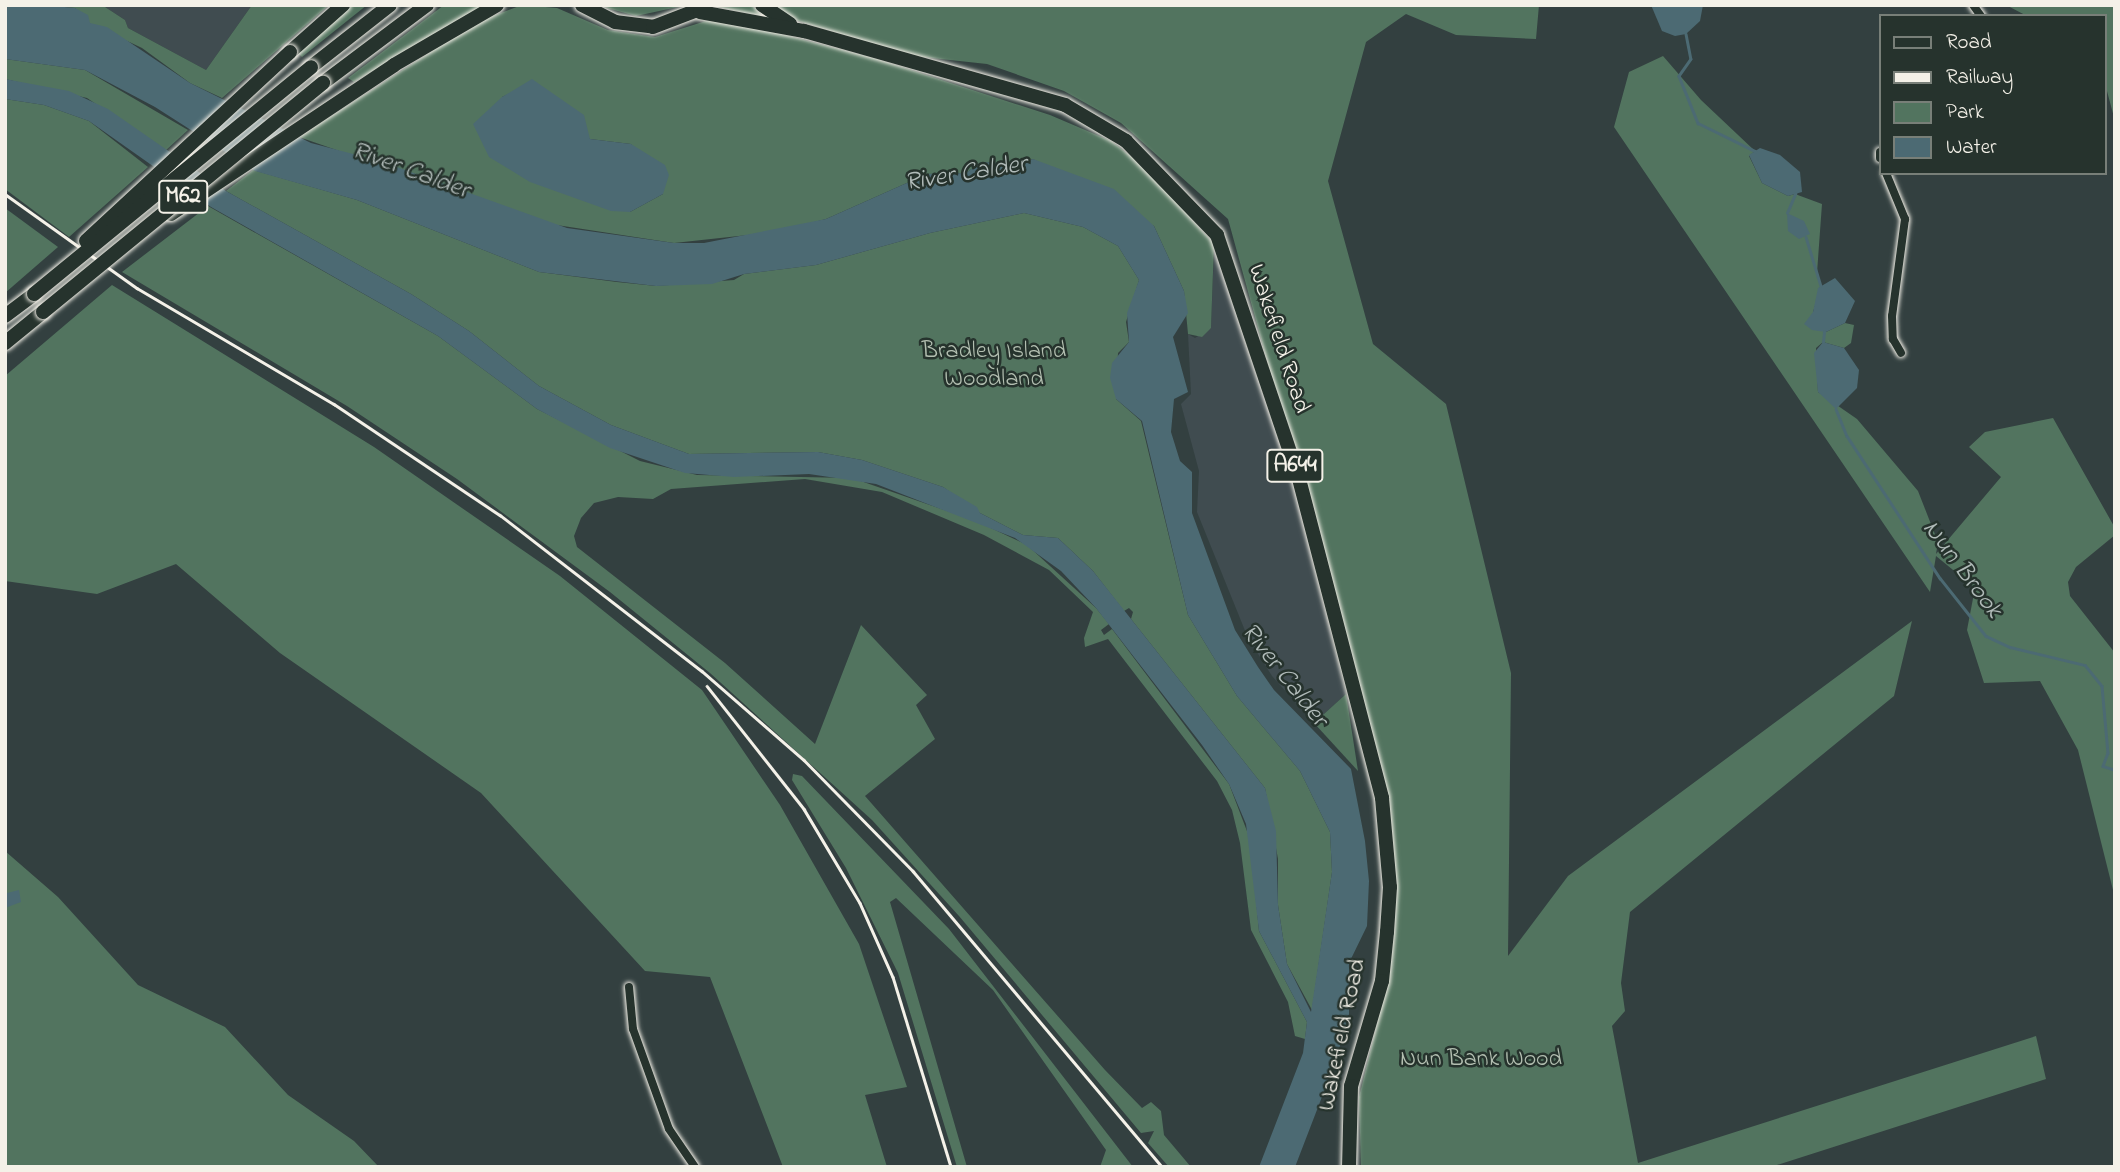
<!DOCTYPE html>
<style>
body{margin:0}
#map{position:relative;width:2120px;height:1172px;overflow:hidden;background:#334040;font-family:"Indie Flower",sans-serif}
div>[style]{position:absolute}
.built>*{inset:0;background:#404c50}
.green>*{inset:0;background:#52745f}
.water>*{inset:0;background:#4c6a73}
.stream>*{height:2.5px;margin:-1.25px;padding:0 1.25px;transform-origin:1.25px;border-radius:1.25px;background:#4c6a73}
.roads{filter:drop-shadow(0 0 2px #f4f1e8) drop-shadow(0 0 2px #f4f1e8)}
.street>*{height:8px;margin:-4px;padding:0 4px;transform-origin:4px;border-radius:4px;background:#26332d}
.highway>*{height:14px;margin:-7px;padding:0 7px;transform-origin:7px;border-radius:7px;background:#26332d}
.rail>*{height:2.5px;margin:-1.25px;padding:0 1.25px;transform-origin:1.25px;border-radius:1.25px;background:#f4f1e8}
.bridges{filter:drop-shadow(0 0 2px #f4f1e8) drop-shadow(0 0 2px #f4f1e8)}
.highway-bridge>*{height:14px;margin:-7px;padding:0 7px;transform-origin:7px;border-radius:7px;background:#26332d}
span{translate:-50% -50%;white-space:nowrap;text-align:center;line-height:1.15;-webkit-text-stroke:5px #26332d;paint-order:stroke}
.shield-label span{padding:2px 5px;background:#26332d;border:2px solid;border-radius:5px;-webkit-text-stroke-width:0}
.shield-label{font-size:23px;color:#f4f1e8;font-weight:700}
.street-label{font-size:24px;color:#f4f1e8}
.park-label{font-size:24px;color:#b3bfb1}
.water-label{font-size:26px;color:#b1bbb9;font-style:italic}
.frame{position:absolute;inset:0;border:7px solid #f4f1e8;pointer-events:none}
.legend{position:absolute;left:1879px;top:14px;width:228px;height:161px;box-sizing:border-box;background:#26332d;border:2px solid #787f78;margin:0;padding:9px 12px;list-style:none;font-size:21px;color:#f4f1e8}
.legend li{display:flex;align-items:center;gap:14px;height:35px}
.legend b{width:35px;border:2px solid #787f78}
</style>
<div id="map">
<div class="built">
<i style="clip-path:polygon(102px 5px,252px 5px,206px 70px,128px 28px,125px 20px)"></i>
<i style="clip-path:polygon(1214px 250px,1288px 462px,1346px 694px,1314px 723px,1272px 676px,1248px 638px,1197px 512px,1199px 471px,1181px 404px,1191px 394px,1188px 334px,1195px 338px,1211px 328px)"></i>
</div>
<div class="green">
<i style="clip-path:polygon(43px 5px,102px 5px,125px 20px,128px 28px,206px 70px,252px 5px,329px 5px,222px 98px,190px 83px,142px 48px,89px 23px,75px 8px)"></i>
<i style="clip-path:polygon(353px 5px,367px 5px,302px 57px,298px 53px)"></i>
<i style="clip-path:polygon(444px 5px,484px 5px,354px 82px,348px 78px)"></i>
<i style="clip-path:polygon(evenodd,522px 5px,557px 8px,608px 30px,655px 37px,709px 20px,731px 21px,877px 59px,1050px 115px,1111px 141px,1142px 165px,1214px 244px,1211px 328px,1202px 337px,1188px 334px,1184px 291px,1154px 226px,1033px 159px,1018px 164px,981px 162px,966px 173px,927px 174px,826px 219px,775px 232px,674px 243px,550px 224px,299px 137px,477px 22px,522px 5px,532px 83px,590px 139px,631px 144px,663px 194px,630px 212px,502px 97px,532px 83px)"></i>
<i style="clip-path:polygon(596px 5px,687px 5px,636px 16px)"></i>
<i style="clip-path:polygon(719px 5px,752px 5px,762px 16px,718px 7px)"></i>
<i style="clip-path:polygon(773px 5px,1539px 5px,1536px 39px,1456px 35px,1406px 14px,1366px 42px,1328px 181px,1373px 344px,1446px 404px,1511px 673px,1508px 956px,1568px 876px,1912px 621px,1894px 696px,1630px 912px,1621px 983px,1625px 1011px,1612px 1026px,1638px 1163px,2036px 1036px,2046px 1079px,1771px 1167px,1361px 1167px,1359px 1097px,1389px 975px,1384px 785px,1228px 219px,1121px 123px,1064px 91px,987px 64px,913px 56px,795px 20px)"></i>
<i style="clip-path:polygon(2006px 5px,2115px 5px,2115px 121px,2104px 80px,2104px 16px,2027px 16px)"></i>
<i style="clip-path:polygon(1663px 56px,1701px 100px,1755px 151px,1749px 156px,1762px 183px,1788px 196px,1795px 194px,1822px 204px,1817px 273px,1821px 286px,1813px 312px,1826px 332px,1845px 323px,1854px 325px,1851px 343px,1844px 348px,1823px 342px,1816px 348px,1818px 392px,1857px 419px,1918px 491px,1938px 542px,1936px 554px,2001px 477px,1969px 447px,1985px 432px,2053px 418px,2115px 528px,2115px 535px,2076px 567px,2068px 582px,2070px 596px,2115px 653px,2115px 898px,2078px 750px,2040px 681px,1984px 683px,1967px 630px,1975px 588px,1936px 556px,1930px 592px,1614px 127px,1629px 72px)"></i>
<i style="clip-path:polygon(5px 59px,85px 70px,188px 130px,165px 151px,87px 98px,5px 79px)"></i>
<i style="clip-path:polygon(5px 99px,44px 105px,89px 121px,148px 167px,69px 237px,5px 189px)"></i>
<i style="clip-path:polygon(253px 170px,357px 200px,539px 272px,617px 282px,656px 286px,734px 280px,744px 274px,816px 265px,930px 233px,1024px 213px,1083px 227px,1118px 246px,1139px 280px,1126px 322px,1129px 342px,1118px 353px,1116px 399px,1141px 421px,1188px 615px,1237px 696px,1300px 771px,1330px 832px,1332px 872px,1312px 1010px,1287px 964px,1278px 905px,1278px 859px,1265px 788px,1131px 619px,1133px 612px,1129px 608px,1124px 611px,1093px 571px,1058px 538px,1023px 535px,980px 513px,943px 487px,862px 460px,818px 452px,689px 454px,611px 425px,539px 386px,469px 331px,411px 294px,226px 191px)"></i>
<i style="clip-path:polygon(208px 206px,438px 336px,537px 409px,640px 461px,697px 475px,852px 478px,976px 521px,1027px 545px,1096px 608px,1109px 624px,1101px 630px,1104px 635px,1112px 629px,1229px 784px,1250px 839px,1259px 931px,1307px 1022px,1305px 1039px,1295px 1036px,1288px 1002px,1251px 930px,1240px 843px,1232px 810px,1217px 781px,1108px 639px,1085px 647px,1084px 638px,1093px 612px,1049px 570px,984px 535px,882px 492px,805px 479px,671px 489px,653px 499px,618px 497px,594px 503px,581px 518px,574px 536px,577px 547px,725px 663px,815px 744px,861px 625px,927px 695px,916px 705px,935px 739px,865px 796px,1105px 1070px,1142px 1108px,1151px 1102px,1161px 1111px,1164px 1135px,1191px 1167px,1169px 1167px,1148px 1143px,1154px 1131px,1141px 1133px,959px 916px,872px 820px,710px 673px,610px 592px,457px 479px,347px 406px,122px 272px)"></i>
<i style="clip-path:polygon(5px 208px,58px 247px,5px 293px)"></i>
<i style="clip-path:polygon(112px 285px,374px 447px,560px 576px,702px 690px,780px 805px,859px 944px,907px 1087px,865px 1095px,887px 1167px,783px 1167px,710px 977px,645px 971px,481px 793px,280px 653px,176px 564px,97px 594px,5px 581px,5px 376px)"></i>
<i style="clip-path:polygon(1346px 694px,1358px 771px,1314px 723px)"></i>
<i style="clip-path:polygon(793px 774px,802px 776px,949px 929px,1133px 1167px,1100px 1167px,1106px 1150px,993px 990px,896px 898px,890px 902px,967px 1167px,957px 1167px,898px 973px,846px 868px,792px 780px)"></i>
<i style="clip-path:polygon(5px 851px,58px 897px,138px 985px,225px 1027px,288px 1095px,354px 1141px,379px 1167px,5px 1167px)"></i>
</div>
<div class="water">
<i style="clip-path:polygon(43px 5px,75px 8px,88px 15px,90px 23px,107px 27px,190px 83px,311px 143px,380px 161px,567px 228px,674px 243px,704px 243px,826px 219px,927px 174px,966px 173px,981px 162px,1018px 164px,1033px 159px,1114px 189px,1154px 226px,1184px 291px,1188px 313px,1173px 337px,1188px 392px,1174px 399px,1171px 432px,1180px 461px,1192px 472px,1192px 513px,1235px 630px,1258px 667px,1274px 690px,1351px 769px,1365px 841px,1369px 881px,1367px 926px,1349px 963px,1349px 1014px,1335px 1063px,1295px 1167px,1259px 1167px,1303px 1053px,1307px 1022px,1259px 931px,1246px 824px,1229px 784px,1202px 745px,1096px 608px,1061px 571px,1015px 538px,876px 484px,809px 474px,734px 477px,685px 473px,610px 448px,537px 409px,438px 336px,211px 207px,89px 121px,44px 105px,5px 99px,5px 79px,69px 91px,108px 109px,226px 191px,411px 294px,469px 331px,539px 386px,611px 425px,689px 454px,818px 452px,862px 460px,943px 487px,977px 507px,980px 513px,1023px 535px,1058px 538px,1093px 571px,1265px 788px,1276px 831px,1278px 905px,1287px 964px,1311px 1012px,1332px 872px,1330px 832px,1300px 771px,1237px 696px,1188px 615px,1142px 421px,1116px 399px,1110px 378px,1112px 363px,1129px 342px,1127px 313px,1139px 280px,1118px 246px,1083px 227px,1024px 213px,930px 233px,816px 265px,744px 274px,712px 284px,656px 286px,539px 272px,357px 200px,255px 171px,155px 107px,85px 70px,5px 59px,5px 6px)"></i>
<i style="clip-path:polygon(1651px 5px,1703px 5px,1700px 21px,1686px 34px,1675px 36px,1662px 31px)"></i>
<i style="clip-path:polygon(532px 79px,584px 115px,590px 139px,631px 144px,665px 165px,669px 175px,663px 194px,630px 212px,611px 211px,530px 182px,489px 157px,473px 124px,502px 97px)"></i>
<i style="clip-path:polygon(1760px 148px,1780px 155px,1800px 172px,1802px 192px,1788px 196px,1762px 183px,1749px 155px)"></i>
<i style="clip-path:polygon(1787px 213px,1804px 221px,1810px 234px,1799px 239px,1788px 231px)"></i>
<i style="clip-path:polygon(1835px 278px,1855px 301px,1845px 323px,1826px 332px,1812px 330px,1804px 324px,1813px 312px,1818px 288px)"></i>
<i style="clip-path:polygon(1823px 342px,1844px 348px,1859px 370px,1857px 388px,1836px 409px,1818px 392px,1814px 353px)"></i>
<i style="clip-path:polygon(19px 890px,21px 902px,5px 908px,7px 893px)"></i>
</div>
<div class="stream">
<i style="left:1686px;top:34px;width:25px;rotate:79deg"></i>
<i style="left:1691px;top:59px;width:21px;rotate:125deg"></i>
<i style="left:1679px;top:76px;width:51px;rotate:68deg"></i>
<i style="left:1698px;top:123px;width:64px;rotate:26.2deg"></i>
<i style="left:1787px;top:213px;width:21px;rotate:-67deg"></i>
<i style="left:1806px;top:237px;width:51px;rotate:73deg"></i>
<i style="left:1823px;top:342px;width:10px;rotate:-84deg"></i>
<i style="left:1836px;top:409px;width:29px;rotate:68deg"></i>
<i style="left:1847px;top:436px;width:170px;rotate:56.8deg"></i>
<i style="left:1940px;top:578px;width:74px;rotate:51.6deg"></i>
<i style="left:1986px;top:636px;width:26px;rotate:25deg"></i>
<i style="left:2010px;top:647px;width:77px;rotate:13.5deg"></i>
<i style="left:2085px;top:665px;width:27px;rotate:51deg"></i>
<i style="left:2102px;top:686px;width:67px;rotate:84.9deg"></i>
<i style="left:2108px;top:753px;width:14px;rotate:111deg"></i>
<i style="left:2103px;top:766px;width:13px;rotate:18deg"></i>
</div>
<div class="roads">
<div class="street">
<i style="left:1973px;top:5px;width:14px;rotate:54deg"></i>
<i style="left:1880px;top:152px;width:6px;rotate:90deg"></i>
<i style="left:1886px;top:173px;width:50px;rotate:67.6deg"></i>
<i style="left:1905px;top:219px;width:98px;rotate:97.6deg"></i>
<i style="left:1892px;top:316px;width:23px;rotate:88deg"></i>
<i style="left:1893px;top:339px;width:16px;rotate:60deg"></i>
<i style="left:629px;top:987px;width:42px;rotate:84.6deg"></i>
<i style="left:633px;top:1029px;width:106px;rotate:70.2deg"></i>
<i style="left:669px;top:1129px;width:46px;rotate:55.6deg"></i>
</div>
<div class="highway">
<i style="left:582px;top:5px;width:37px;rotate:27deg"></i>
<i style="left:615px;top:22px;width:38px;rotate:7deg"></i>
<i style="left:653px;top:27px;width:56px;rotate:-21deg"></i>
<i style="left:762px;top:5px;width:34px;rotate:34deg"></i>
<i style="left:700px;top:12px;width:106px;rotate:10.4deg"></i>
<i style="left:804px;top:31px;width:271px;rotate:15.8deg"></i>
<i style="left:1065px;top:105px;width:71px;rotate:30.5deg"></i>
<i style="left:1126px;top:141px;width:131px;rotate:45.9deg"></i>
<i style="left:1217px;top:235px;width:253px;rotate:71.4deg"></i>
<i style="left:1298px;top:475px;width:334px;rotate:75.4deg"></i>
<i style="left:1382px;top:798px;width:89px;rotate:84.9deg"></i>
<i style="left:1390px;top:887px;width:45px;rotate:93.8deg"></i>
<i style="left:1387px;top:932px;width:49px;rotate:95.8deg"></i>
<i style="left:1382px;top:981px;width:109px;rotate:106.4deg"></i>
<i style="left:1351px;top:1086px;width:81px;rotate:91.4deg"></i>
<i style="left:290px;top:52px;width:71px;rotate:-41.6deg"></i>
<i style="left:311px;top:67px;width:100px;rotate:-38.1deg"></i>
<i style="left:323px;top:83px;width:130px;rotate:-36.9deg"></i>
<i style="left:171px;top:214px;width:268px;rotate:-33.7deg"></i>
<i style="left:394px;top:65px;width:119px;rotate:-30.2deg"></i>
<i style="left:5px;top:316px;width:36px;rotate:-37deg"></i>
<i style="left:5px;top:343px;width:49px;rotate:-39.2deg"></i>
</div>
</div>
<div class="rail">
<i style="left:5px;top:194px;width:162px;rotate:35.5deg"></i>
<i style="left:137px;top:288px;width:229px;rotate:30.5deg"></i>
<i style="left:334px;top:404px;width:200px;rotate:33.8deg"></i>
<i style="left:500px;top:515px;width:255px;rotate:37.7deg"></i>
<i style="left:702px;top:671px;width:135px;rotate:41.1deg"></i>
<i style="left:804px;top:760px;width:156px;rotate:45.5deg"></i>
<i style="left:913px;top:871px;width:387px;rotate:49.9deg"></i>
<i style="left:707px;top:686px;width:157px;rotate:51.7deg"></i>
<i style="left:804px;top:809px;width:109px;rotate:59.2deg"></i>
<i style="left:860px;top:903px;width:81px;rotate:66deg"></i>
<i style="left:893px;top:977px;width:199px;rotate:73deg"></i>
</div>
<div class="bridges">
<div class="highway-bridge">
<i style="left:86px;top:241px;width:278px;rotate:-42.8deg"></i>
<i style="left:34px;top:294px;width:358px;rotate:-39.3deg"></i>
<i style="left:43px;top:312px;width:362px;rotate:-39.3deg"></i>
</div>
</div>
<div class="shield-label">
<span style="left:183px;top:197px">M62</span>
<span style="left:1295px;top:466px">A644</span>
</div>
<div class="street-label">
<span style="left:1278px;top:339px;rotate:72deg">Wakefield Road</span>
<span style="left:1343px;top:1035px;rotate:-78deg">Wakefield Road</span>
</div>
<div class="park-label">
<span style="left:994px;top:366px">Bradley Island<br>Woodland</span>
<span style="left:1481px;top:1060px">Nun Bank Wood</span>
</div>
<div class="water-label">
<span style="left:410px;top:172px;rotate:20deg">River Calder</span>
<span style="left:966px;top:175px;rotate:-9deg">River Calder</span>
<span style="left:1961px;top:570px;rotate:53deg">Nun Brook</span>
<span style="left:1283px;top:676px;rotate:52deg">River Calder</span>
</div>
<div class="frame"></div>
<ul class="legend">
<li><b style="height:9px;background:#26332d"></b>Road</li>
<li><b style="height:9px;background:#f4f1e8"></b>Railway</li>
<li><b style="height:19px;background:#52745f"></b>Park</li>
<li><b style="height:19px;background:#4c6a73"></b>Water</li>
</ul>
</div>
